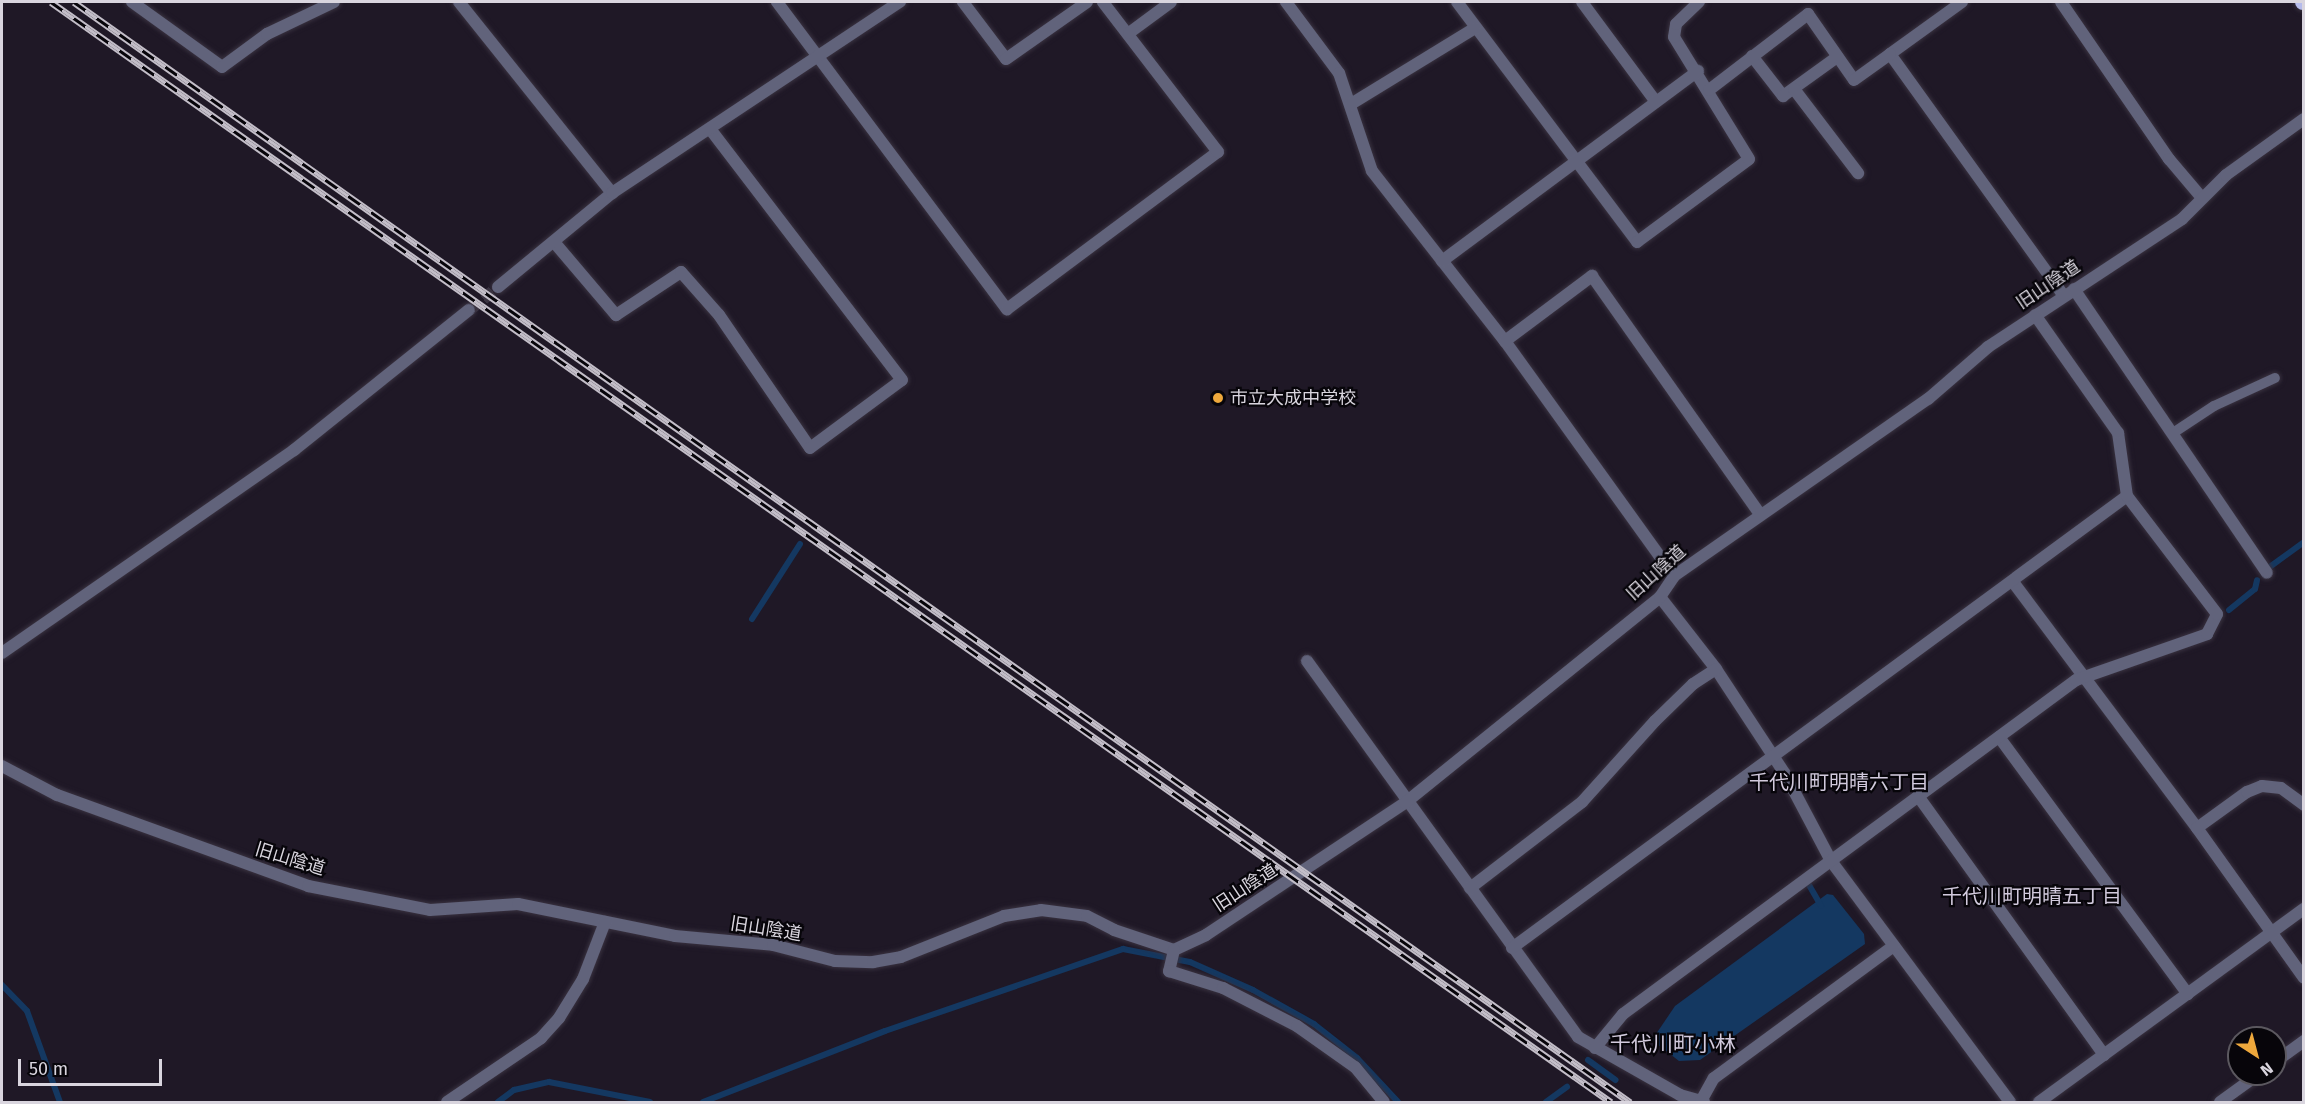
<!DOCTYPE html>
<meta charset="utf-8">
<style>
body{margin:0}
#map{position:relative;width:2305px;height:1104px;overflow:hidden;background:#1f1826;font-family:"Fira Sans","Noto Sans JP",sans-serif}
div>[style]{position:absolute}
.water>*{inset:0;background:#143861}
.stream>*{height:6px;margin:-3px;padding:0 3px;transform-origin:3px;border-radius:3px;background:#143861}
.minor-tunnel>*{height:12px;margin-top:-6px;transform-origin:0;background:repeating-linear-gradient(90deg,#3b3442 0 12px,transparent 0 18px)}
.roads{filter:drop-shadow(0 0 2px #393240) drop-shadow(0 0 2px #393240)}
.service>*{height:10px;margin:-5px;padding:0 5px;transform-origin:5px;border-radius:5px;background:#61637b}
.minor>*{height:12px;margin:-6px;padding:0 6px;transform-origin:6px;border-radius:6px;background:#61637b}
.tertiary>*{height:12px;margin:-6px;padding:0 6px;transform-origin:6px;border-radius:6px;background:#61637b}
.trunk>*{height:16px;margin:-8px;padding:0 8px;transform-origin:8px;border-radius:8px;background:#b6bcec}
.rail>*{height:7px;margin-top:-3.5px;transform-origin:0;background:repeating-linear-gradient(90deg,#07050a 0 14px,#c3bec8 0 28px);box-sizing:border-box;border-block:2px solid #c3bec8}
.dots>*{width:16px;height:16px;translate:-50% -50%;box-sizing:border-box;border:3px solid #07050a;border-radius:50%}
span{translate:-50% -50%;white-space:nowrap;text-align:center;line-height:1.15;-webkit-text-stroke:4.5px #07050a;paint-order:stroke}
.street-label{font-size:18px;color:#d9d5de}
.poi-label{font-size:18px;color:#d9d5de}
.left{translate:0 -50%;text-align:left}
.neighbourhood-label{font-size:20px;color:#d2cadd}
.quarter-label{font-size:21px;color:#d2cadd}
.frame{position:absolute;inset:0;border:3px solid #d9d5de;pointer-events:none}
.north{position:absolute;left:2227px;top:1026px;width:60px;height:60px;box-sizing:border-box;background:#07050a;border:2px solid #5b585f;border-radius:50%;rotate:144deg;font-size:16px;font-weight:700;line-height:24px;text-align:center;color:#d9d5de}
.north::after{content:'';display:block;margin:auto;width:21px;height:27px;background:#eea83c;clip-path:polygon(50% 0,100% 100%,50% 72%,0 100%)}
.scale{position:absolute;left:18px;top:1059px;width:144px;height:27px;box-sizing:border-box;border:3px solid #d9d5de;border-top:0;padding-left:8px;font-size:18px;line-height:21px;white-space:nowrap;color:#d9d5de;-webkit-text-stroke:4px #07050a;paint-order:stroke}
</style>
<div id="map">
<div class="water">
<i style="clip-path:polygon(1827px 894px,1833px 895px,1864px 934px,1865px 944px,1700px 1060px,1679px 1061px,1652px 1040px,1675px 1006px)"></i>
</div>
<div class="stream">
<i style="left:2271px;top:566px;width:41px;rotate:-36deg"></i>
<i style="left:2229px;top:610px;width:33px;rotate:-39deg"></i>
<i style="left:2255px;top:589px;width:9px;rotate:-77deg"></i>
<i style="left:752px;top:619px;width:89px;rotate:-57.4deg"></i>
<i style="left:1809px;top:885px;width:24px;rotate:60deg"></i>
<i style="left:2px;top:985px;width:36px;rotate:46deg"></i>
<i style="left:27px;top:1011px;width:97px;rotate:70.1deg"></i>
<i style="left:1588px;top:1060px;width:34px;rotate:36deg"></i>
<i style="left:498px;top:1102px;width:20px;rotate:-37deg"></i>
<i style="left:514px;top:1090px;width:36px;rotate:-13deg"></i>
<i style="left:549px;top:1082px;width:103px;rotate:11.2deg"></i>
<i style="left:703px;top:1102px;width:195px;rotate:-21.3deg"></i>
<i style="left:885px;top:1031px;width:252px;rotate:-19deg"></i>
<i style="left:1123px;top:949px;width:68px;rotate:11deg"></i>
<i style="left:1190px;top:962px;width:69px;rotate:24deg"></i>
<i style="left:1253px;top:990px;width:70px;rotate:29.1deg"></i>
<i style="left:1314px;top:1024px;width:55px;rotate:38.3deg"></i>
<i style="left:1357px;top:1058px;width:60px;rotate:47deg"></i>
<i style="left:1546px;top:1102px;width:26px;rotate:-36deg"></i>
</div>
<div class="minor-tunnel">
<i style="left:469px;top:310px;width:37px;rotate:-38deg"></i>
</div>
<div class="roads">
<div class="service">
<i style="left:2173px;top:433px;width:49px;rotate:-33.4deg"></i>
<i style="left:2214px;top:406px;width:67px;rotate:-24.7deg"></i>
</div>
<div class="minor">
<i style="left:132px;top:2px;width:111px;rotate:35.8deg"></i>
<i style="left:222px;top:67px;width:56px;rotate:-36.3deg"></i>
<i style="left:267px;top:34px;width:74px;rotate:-25.5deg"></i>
<i style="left:459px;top:2px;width:245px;rotate:51.3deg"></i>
<i style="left:777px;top:2px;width:384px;rotate:53.2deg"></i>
<i style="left:1007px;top:309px;width:263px;rotate:-36.7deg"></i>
<i style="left:1218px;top:152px;width:189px;rotate:-127.5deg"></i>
<i style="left:963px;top:2px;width:71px;rotate:53deg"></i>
<i style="left:1006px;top:59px;width:99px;rotate:-35.1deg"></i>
<i style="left:1286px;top:2px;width:89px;rotate:53.3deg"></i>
<i style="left:1339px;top:73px;width:103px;rotate:71.4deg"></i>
<i style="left:1372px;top:171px;width:216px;rotate:52deg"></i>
<i style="left:1505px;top:341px;width:289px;rotate:54.3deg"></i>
<i style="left:1457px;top:2px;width:300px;rotate:53.1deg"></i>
<i style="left:1637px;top:242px;width:139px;rotate:-36.5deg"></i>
<i style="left:1749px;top:159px;width:143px;rotate:-121.6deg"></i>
<i style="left:1674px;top:37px;width:13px;rotate:-81deg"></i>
<i style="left:1676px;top:24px;width:32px;rotate:-44deg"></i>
<i style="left:1582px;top:2px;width:124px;rotate:53.5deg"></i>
<i style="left:1962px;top:2px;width:89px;rotate:144.2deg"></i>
<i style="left:1890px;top:54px;width:298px;rotate:54.3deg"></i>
<i style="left:2061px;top:2px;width:191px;rotate:55.5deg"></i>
<i style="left:2169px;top:159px;width:51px;rotate:49.8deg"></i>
<i style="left:1129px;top:33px;width:52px;rotate:-36.4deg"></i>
<i style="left:1752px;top:56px;width:51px;rotate:52.2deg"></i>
<i style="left:1783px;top:96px;width:67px;rotate:-35.8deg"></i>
<i style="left:1794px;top:89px;width:106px;rotate:52.7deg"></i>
<i style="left:1709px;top:90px;width:125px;rotate:-37.5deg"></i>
<i style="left:1808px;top:14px;width:80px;rotate:55.1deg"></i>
<i style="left:1854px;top:80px;width:44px;rotate:-35.8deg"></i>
<i style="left:1351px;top:104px;width:145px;rotate:-31.5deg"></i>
<i style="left:554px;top:242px;width:96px;rotate:49.7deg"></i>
<i style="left:616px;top:315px;width:78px;rotate:-33.5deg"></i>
<i style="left:681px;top:272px;width:57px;rotate:48.5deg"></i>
<i style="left:719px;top:315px;width:161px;rotate:55.6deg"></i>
<i style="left:810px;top:448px;width:114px;rotate:-36.5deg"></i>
<i style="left:902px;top:380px;width:315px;rotate:-127.4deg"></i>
<i style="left:1442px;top:261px;width:319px;rotate:-36.6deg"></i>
<i style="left:498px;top:287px;width:148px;rotate:-39.5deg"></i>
<i style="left:612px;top:193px;width:346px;rotate:-33.6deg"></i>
<i style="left:2074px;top:289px;width:343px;rotate:55.8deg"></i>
<i style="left:1505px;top:341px;width:109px;rotate:-36.8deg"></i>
<i style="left:1592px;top:276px;width:291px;rotate:54.8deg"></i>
<i style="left:2013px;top:582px;width:307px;rotate:53.2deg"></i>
<i style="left:2197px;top:828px;width:184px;rotate:54.5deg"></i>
<i style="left:1660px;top:597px;width:91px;rotate:52.1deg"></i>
<i style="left:1716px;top:669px;width:126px;rotate:56.7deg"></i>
<i style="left:1785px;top:774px;width:98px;rotate:62.1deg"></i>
<i style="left:1831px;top:861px;width:300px;rotate:53.4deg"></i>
<i style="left:2px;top:653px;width:356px;rotate:-34.8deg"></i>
<i style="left:294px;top:450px;width:224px;rotate:-38.7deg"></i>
<i style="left:1307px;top:661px;width:463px;rotate:54.2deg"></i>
<i style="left:1578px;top:1037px;width:117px;rotate:29.6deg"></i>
<i style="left:1680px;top:1095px;width:25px;rotate:16deg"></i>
<i style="left:1999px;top:737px;width:319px;rotate:53.7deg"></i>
<i style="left:2px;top:766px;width:62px;rotate:27.8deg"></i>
<i style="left:57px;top:795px;width:267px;rotate:19.9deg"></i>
<i style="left:308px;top:886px;width:124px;rotate:11.1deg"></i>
<i style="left:430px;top:910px;width:88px;rotate:-3.9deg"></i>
<i style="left:518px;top:904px;width:160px;rotate:11.5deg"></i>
<i style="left:675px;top:936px;width:98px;rotate:5.2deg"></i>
<i style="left:773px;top:945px;width:64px;rotate:14.5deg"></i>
<i style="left:835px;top:961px;width:38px;rotate:2deg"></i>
<i style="left:873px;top:962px;width:28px;rotate:-10deg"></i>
<i style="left:901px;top:957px;width:111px;rotate:-21.7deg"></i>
<i style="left:1004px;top:916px;width:37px;rotate:-9deg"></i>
<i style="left:1041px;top:910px;width:46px;rotate:7.4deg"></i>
<i style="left:1087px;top:916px;width:30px;rotate:27deg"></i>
<i style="left:1114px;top:930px;width:63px;rotate:18.4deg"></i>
<i style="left:1174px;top:950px;width:35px;rotate:-25deg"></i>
<i style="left:1206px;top:935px;width:239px;rotate:-33.6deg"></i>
<i style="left:1405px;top:803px;width:328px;rotate:-38.9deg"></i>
<i style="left:1660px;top:597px;width:25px;rotate:-56deg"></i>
<i style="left:1674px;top:576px;width:310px;rotate:-34.9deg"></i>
<i style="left:1928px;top:399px;width:79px;rotate:-40.9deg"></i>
<i style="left:1988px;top:347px;width:232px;rotate:-33.4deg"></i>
<i style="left:2182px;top:219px;width:62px;rotate:-45deg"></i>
<i style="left:2226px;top:175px;width:96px;rotate:-35.7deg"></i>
<i style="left:1918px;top:796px;width:319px;rotate:54.3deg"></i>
<i style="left:2197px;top:828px;width:62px;rotate:-35.8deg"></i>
<i style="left:2247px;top:792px;width:16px;rotate:-22deg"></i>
<i style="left:2262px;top:786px;width:19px;rotate:6deg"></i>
<i style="left:2281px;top:788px;width:29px;rotate:36deg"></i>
<i style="left:1470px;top:888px;width:141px;rotate:-37.5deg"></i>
<i style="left:1582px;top:802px;width:109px;rotate:-48deg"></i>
<i style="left:1655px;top:721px;width:53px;rotate:-44.2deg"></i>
<i style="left:1693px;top:684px;width:27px;rotate:-33deg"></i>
<i style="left:1512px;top:948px;width:763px;rotate:-36.31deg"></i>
<i style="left:1174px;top:950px;width:22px;rotate:103deg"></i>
<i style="left:1169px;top:971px;width:57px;rotate:17.5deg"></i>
<i style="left:1223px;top:988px;width:83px;rotate:27.2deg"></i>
<i style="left:1297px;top:1026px;width:71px;rotate:35.3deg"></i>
<i style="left:1355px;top:1067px;width:45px;rotate:50.4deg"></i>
<i style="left:1595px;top:1048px;width:44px;rotate:-50.5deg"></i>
<i style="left:1623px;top:1014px;width:563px;rotate:-36.4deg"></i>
<i style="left:2076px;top:680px;width:139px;rotate:-19.3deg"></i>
<i style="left:2207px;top:634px;width:22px;rotate:-63deg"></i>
<i style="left:2217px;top:614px;width:148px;rotate:-127.3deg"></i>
<i style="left:2127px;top:496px;width:64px;rotate:-98.1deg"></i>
<i style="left:2118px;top:433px;width:144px;rotate:-125.1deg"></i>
<i style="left:2275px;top:1062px;width:36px;rotate:-36deg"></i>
<i style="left:1701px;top:1101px;width:26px;rotate:-61deg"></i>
<i style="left:1714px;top:1078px;width:223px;rotate:-36.3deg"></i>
<i style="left:447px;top:1102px;width:114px;rotate:-34.2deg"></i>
<i style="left:541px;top:1038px;width:27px;rotate:-48deg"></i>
<i style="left:559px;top:1018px;width:46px;rotate:-58.4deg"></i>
<i style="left:583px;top:979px;width:61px;rotate:-68.9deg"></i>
<i style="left:2220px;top:1102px;width:48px;rotate:-35.7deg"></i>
</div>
<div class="tertiary">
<i style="left:2039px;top:1102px;width:328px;rotate:-36.1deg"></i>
</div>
<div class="trunk">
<i style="left:2303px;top:2px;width:1px"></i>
</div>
</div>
<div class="rail">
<i style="left:51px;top:2px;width:1909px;rotate:35.19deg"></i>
<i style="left:74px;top:2px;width:1906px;rotate:35.26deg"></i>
</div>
<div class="dots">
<i style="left:1218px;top:398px;background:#eea83c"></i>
</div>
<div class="street-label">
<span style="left:2048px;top:285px;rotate:-34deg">旧山陰道</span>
<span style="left:1656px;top:573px;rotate:-42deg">旧山陰道</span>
<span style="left:290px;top:859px;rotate:17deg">旧山陰道</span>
<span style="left:1245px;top:888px;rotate:-33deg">旧山陰道</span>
<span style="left:766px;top:929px;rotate:9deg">旧山陰道</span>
</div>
<div class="poi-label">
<span class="left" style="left:1230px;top:398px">市立大成中学校</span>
</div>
<div class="neighbourhood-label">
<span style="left:1839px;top:782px">千代川町明晴六丁目</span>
<span style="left:2032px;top:896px">千代川町明晴五丁目</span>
</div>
<div class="quarter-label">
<span style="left:1673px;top:1044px">千代川町小林</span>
</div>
<div class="frame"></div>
<div class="north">N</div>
<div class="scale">50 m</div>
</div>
